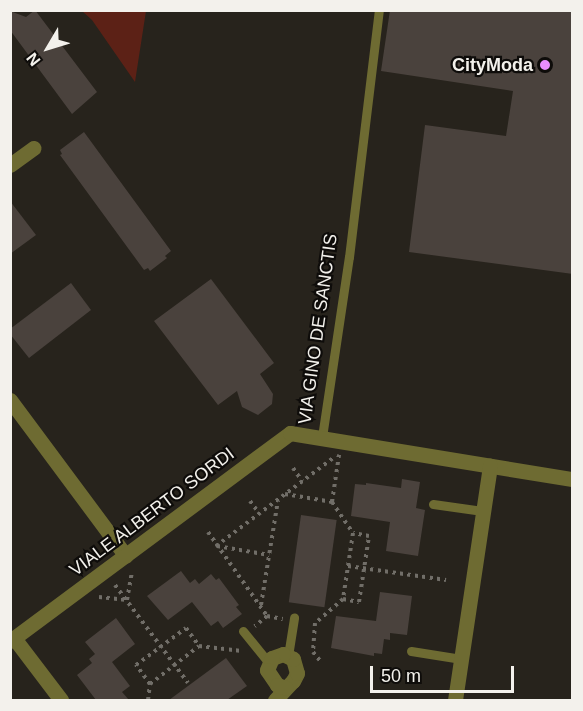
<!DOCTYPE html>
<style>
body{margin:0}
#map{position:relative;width:583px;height:711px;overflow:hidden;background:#27231c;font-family:Arial,sans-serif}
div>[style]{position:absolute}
.green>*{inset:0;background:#5c2116}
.building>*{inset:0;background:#4a423d;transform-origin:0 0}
.path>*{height:4px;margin-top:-2px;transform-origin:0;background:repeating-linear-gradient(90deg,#716e68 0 3px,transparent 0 7.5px)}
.service>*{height:9px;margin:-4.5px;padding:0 4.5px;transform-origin:4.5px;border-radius:4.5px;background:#6e6b32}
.minor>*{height:15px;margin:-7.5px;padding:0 7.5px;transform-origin:7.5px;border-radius:7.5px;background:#6e6b32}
.dots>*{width:16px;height:16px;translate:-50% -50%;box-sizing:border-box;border:3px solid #0e0c0a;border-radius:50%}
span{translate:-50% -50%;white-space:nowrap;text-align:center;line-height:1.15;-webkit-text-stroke:4.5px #0e0c0a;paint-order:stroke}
.poi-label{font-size:18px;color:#f3f1ec;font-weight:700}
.right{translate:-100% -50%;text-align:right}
.street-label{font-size:18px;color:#f3f1ec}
.frame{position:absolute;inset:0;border:12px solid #f3f1ec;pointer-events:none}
.north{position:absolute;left:18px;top:18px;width:60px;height:60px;-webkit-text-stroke:4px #0e0c0a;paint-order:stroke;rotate:232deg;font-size:16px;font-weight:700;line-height:24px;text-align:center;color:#f3f1ec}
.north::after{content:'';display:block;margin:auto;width:21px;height:27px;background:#f3f1ec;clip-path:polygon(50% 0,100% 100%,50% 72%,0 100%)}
.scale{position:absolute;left:370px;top:666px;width:144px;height:27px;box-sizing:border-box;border:3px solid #f3f1ec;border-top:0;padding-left:8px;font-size:18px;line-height:21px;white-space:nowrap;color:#f3f1ec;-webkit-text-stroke:4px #0e0c0a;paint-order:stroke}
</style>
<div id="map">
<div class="green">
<i style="clip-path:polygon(82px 11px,146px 11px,135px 82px,92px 20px)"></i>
</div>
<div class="building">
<i style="clip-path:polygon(35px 10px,97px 92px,72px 114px,10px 30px,10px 11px,26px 17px)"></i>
<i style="clip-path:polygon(390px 10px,573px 10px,573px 274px,409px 252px,425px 125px,506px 136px,513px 91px,381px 71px)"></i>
<i style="clip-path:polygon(84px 132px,171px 251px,165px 256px,167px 258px,150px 271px,148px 268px,144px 270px,60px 155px,62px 154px,60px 150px)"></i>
<i style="clip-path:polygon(10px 201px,36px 235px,10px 254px)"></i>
<i style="clip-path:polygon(211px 279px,274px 363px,260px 374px,273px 394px,272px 404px,258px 415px,242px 407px,237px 391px,218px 405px,154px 321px)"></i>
<i style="clip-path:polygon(71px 283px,91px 310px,29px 358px,10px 334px,10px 329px)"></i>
<i style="clip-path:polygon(402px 479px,420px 482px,416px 508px,425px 510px,418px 556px,386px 551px,390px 522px,351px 516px,355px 484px,366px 485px,366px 483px,401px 488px)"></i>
<i style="left:301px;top:515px;width:36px;height:88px;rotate:8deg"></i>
<i style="clip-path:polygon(181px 571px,190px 583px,195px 579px,199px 584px,211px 574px,216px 580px,219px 578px,239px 605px,236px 607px,242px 614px,223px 628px,218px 621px,211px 626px,192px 602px,168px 620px,147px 596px)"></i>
<i style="clip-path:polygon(380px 592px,412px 596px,407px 635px,390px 633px,390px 640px,384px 639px,382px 654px,374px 653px,374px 656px,331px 648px,336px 616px,376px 621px)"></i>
<i style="clip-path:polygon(116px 618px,135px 644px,112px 662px,130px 686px,122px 692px,129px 700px,96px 700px,77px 675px,92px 663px,89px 659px,95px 654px,85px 642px)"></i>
<i style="clip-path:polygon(226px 658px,247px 686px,227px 700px,169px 700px)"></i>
</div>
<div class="path">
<i style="left:293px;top:468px;width:16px;rotate:55deg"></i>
<i style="left:285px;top:494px;width:48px;rotate:9.7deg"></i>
<i style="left:332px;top:502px;width:37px;rotate:56deg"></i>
<i style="left:353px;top:533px;width:67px;rotate:98.6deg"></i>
<i style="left:343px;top:599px;width:37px;rotate:139deg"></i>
<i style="left:315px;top:623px;width:29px;rotate:94deg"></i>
<i style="left:313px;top:652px;width:14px;rotate:51deg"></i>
<i style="left:250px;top:501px;width:15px;rotate:53deg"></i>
<i style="left:332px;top:502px;width:48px;rotate:-81.5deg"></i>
<i style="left:208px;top:532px;width:103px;rotate:54.9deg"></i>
<i style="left:267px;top:616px;width:16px;rotate:140deg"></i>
<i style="left:216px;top:546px;width:150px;rotate:-36.9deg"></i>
<i style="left:217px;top:546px;width:53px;rotate:9.8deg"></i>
<i style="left:348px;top:566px;width:99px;rotate:8.1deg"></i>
<i style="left:115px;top:585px;width:122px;rotate:53.3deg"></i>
<i style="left:99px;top:597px;width:28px;rotate:6deg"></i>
<i style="left:127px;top:600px;width:28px;rotate:-80deg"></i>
<i style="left:343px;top:599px;width:16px;rotate:11deg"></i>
<i style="left:359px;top:602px;width:67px;rotate:-81.4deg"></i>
<i style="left:369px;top:536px;width:16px;rotate:-169deg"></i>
<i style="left:261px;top:605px;width:106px;rotate:-80.8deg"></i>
<i style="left:267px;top:616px;width:16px;rotate:11deg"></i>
<i style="left:150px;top:684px;width:24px;rotate:-126deg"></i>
<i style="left:136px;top:665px;width:62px;rotate:-36.5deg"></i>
<i style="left:186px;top:628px;width:22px;rotate:54deg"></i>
<i style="left:148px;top:700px;width:16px;rotate:-83deg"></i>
<i style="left:150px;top:684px;width:62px;rotate:-37.8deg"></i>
<i style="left:199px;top:646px;width:43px;rotate:6.6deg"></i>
</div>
<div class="service">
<i style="left:322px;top:437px;width:182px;rotate:-81.5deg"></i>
<i style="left:349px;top:257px;width:249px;rotate:-83.1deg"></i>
<i style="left:433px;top:504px;width:50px;rotate:8deg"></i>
<i style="left:243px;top:631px;width:41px;rotate:50.9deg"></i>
<i style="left:411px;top:651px;width:51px;rotate:9.1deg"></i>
<i style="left:288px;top:656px;width:39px;rotate:-81deg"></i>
</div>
<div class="minor">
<i style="left:10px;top:165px;width:29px;rotate:-36deg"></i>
<i style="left:10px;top:400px;width:194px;rotate:53.4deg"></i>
<i style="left:14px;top:638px;width:78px;rotate:52.8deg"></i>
<i style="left:10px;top:641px;width:349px;rotate:-36.6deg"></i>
<i style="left:290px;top:433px;width:286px;rotate:9.3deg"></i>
<i style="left:275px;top:700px;width:26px;rotate:-47deg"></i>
<i style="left:293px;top:681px;width:9px;rotate:-63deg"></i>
<i style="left:297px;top:673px;width:15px;rotate:-106deg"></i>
<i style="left:293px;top:659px;width:11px;rotate:-153deg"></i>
<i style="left:283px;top:654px;width:12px;rotate:160deg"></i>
<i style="left:272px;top:658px;width:13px;rotate:113deg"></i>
<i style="left:267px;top:670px;width:18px;rotate:56deg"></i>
<i style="left:277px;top:685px;width:9px;rotate:18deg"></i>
<i style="left:455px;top:700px;width:237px;rotate:-81.5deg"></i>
</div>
<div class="dots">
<i style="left:545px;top:65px;background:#e98dfe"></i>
</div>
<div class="poi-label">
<span class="right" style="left:533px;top:65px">CityModa</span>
</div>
<div class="street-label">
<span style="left:318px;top:329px;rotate:-82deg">VIA GINO DE SANCTIS</span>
<span style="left:152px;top:512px;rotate:-37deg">VIALE ALBERTO SORDI</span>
</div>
<div class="frame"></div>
<div class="north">N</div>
<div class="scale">50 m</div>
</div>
